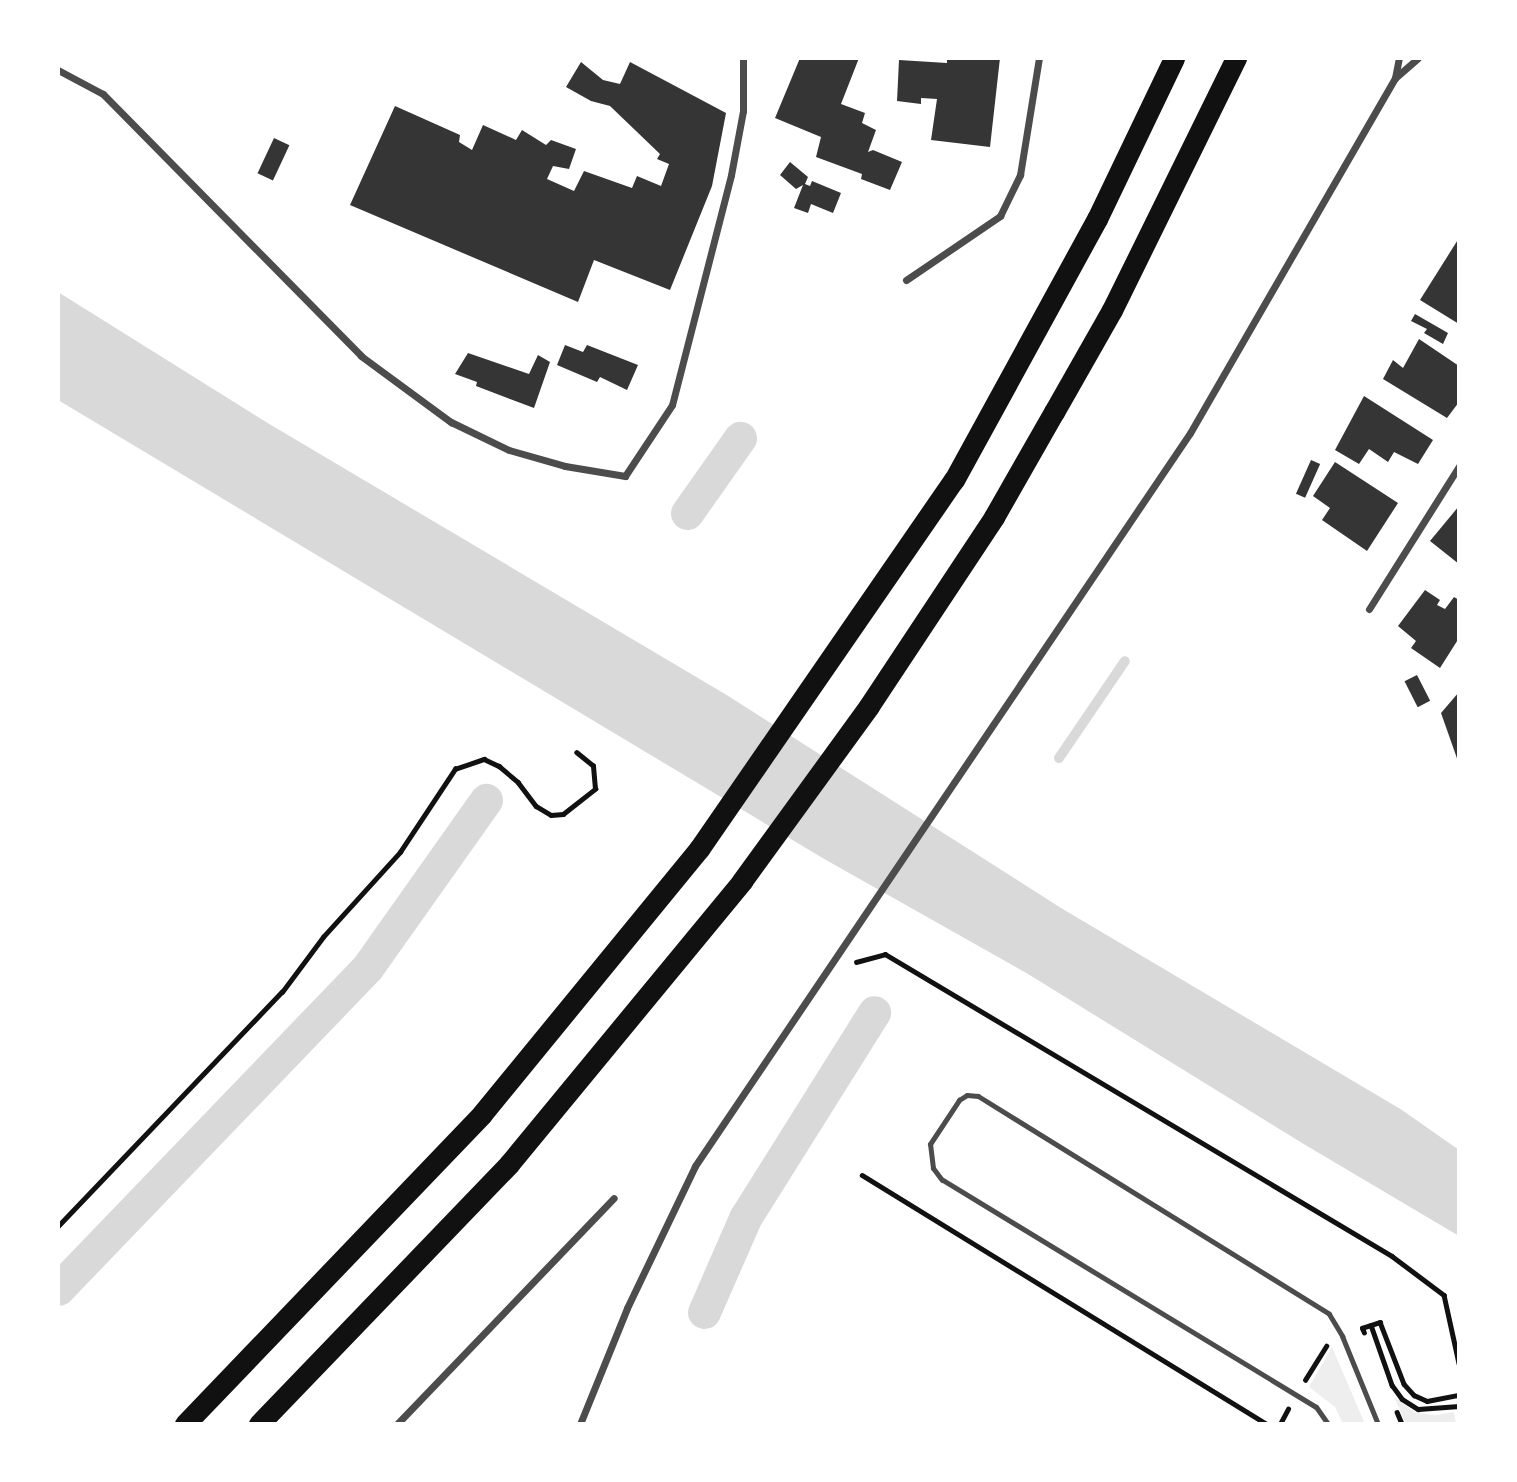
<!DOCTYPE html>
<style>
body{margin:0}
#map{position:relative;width:1517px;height:1482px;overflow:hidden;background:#fff;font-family:"Source Serif 4",serif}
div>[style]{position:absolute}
.green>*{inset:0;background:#eee}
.water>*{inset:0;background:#d9d9d9}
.stream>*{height:10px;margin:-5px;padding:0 5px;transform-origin:5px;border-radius:5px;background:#d9d9d9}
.canal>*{height:33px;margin:-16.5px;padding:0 16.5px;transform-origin:16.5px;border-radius:16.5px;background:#d9d9d9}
.building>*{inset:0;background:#353535;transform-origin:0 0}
.path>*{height:4.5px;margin:-2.25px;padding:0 2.25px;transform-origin:2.25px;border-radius:2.25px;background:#111}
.service>*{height:5px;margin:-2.5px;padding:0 2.5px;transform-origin:2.5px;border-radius:2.5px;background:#4c4c4c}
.minor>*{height:7px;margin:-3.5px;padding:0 3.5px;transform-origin:3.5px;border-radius:3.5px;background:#4c4c4c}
.motorway>*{height:21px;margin:-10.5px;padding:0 10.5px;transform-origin:10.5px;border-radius:10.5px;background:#111}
span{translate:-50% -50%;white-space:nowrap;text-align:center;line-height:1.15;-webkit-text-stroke:7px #fff;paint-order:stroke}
.frame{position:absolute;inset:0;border:60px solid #fff;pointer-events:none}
</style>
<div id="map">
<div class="green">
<i style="clip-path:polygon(1332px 1347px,1365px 1424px,1343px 1424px,1335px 1407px,1309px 1387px)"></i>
<i style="clip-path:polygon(1394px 1397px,1416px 1413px,1436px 1415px,1454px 1412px,1456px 1424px,1406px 1424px)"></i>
</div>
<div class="water">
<i style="clip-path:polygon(58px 292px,271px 425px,725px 694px,1061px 908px,1402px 1110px,1459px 1150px,1459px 1236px,1302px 1143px,1028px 974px,826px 860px,58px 400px)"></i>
</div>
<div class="stream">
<i style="left:1059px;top:758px;width:117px;rotate:-55.8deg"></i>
</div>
<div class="canal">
<i style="left:687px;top:513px;width:92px;rotate:-54.8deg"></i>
<i style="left:58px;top:1289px;width:446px;rotate:-46.1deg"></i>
<i style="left:367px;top:968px;width:206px;rotate:-54.7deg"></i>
<i style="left:704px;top:1312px;width:103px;rotate:-66.4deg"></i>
<i style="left:745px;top:1218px;width:243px;rotate:-57.9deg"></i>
</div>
<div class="building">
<i style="clip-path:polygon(800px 58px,859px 58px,841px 104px,865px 113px,862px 123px,876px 130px,868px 152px,873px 150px,902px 162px,890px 190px,861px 179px,862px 174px,816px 157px,821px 137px,775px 118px)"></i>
<i style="clip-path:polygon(947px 58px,1000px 58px,990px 147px,931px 140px,937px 99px,921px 98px,921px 104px,897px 101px,899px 60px,947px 63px)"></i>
<i style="clip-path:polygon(581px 62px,603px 80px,620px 84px,630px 62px,726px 113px,712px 186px,670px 290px,594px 260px,578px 302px,350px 205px,395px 106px,460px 135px,459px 142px,472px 150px,483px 125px,516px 140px,522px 130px,546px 145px,551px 140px,576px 149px,569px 169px,553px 166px,547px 179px,574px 191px,584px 171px,632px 188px,637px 176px,661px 186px,669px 164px,657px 159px,660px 154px,610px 106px,591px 101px,566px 87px)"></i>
<i style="left:274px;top:138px;width:17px;height:39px;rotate:25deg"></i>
<i style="clip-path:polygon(790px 162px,808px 177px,805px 184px,810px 186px,812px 181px,841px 193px,833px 213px,811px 204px,808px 213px,794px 208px,803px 185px,796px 189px,780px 175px)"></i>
<i style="clip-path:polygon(1459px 238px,1459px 324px,1420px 300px)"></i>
<i style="clip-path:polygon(1415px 314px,1448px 333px,1443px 344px,1424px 333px,1427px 329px,1411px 321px)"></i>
<i style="clip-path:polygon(1419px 339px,1459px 366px,1459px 402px,1447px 418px,1383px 379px,1393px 360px,1403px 368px)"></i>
<i style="clip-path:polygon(565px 345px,583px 352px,587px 345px,638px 365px,627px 390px,600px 377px,597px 382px,557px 365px)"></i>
<i style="clip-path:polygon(468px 353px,529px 374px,538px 355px,550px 362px,534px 408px,476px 386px,477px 382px,455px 374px)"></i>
<i style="clip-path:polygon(1364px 396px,1433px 440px,1418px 464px,1394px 452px,1388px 462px,1369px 449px,1359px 464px,1335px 450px)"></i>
<i style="left:1311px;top:460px;width:10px;height:37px;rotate:24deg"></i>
<i style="clip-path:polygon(1335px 462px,1398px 503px,1367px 551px,1322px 520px,1330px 508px,1313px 496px)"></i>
<i style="clip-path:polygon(1459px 506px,1459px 564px,1430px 541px)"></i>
<i style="clip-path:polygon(1425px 590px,1440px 600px,1437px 605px,1445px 609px,1454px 597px,1459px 600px,1459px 638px,1440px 668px,1411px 648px,1416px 641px,1398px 626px)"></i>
<i style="left:1417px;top:675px;width:29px;height:14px;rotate:63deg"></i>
<i style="clip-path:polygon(1459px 692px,1459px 764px,1441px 713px)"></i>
</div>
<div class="path">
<i style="left:856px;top:962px;width:30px;rotate:-15deg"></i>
<i style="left:885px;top:954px;width:590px;rotate:30.78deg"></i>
<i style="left:1392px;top:1256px;width:65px;rotate:36.9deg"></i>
<i style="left:1444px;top:1295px;width:70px;rotate:77.6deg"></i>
<i style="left:862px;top:1175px;width:475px;rotate:31.6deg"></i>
<i style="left:58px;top:1226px;width:324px;rotate:-46.3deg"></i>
<i style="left:282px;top:992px;width:69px;rotate:-53.3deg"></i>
<i style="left:323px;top:937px;width:115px;rotate:-47.8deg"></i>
<i style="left:400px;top:852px;width:100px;rotate:-56.5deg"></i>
<i style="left:455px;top:769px;width:31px;rotate:-19deg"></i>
<i style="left:484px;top:759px;width:17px;rotate:25deg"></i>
<i style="left:499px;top:766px;width:25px;rotate:40deg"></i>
<i style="left:518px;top:782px;width:30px;rotate:53deg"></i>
<i style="left:536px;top:806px;width:17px;rotate:31deg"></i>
<i style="left:551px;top:815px;width:12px;rotate:-5deg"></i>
<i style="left:563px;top:814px;width:41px;rotate:-38deg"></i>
<i style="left:595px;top:789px;width:23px;rotate:-95deg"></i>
<i style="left:593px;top:766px;width:21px;rotate:-141deg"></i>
<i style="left:1371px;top:1325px;width:64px;rotate:70.7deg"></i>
<i style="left:1392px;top:1385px;width:17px;rotate:54deg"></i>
<i style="left:1402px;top:1399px;width:19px;rotate:32deg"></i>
<i style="left:1418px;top:1409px;width:41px;rotate:-4.2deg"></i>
<i style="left:1364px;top:1333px;width:5px;rotate:-112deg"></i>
<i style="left:1362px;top:1328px;width:19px;rotate:-18deg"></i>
<i style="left:1380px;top:1322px;width:66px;rotate:68.8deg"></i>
<i style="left:1404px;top:1384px;width:15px;rotate:48deg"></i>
<i style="left:1414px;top:1395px;width:14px;rotate:25deg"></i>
<i style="left:1427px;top:1401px;width:33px;rotate:-11deg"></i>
<i style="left:1305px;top:1380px;width:40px;rotate:-58deg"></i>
<i style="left:1397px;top:1412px;width:13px;rotate:67deg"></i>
<i style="left:1280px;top:1424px;width:17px;rotate:-62deg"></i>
</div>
<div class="service">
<i style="left:1328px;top:1424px;width:21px;rotate:-125deg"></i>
<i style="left:1316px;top:1407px;width:437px;rotate:-148.7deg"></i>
<i style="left:942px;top:1180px;width:15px;rotate:-127deg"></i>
<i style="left:933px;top:1168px;width:24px;rotate:-97deg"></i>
<i style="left:930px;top:1144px;width:53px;rotate:-56.6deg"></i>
<i style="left:959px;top:1100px;width:9px;rotate:-32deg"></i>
<i style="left:967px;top:1095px;width:11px;rotate:5deg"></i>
<i style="left:978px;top:1096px;width:413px;rotate:31.8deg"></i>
<i style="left:1329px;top:1314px;width:26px;rotate:59deg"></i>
<i style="left:1342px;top:1336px;width:95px;rotate:67.8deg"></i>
</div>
<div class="minor">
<i style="left:58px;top:70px;width:51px;rotate:28.1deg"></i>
<i style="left:103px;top:94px;width:368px;rotate:45.4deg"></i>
<i style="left:361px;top:356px;width:112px;rotate:36.3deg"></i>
<i style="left:451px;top:422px;width:64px;rotate:25.8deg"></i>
<i style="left:509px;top:450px;width:58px;rotate:15.9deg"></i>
<i style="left:565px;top:466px;width:61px;rotate:9.5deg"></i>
<i style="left:625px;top:476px;width:85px;rotate:-56.5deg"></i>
<i style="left:672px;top:405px;width:237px;rotate:-75.6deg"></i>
<i style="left:731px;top:175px;width:65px;rotate:-79.4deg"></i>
<i style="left:743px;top:111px;width:53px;rotate:-90deg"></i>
<i style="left:1395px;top:78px;width:20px;rotate:-79deg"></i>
<i style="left:906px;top:280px;width:114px;rotate:-34.2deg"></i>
<i style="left:1000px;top:216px;width:46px;rotate:-64deg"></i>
<i style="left:1020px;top:175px;width:119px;rotate:-80.8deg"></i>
<i style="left:1369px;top:609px;width:169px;rotate:-57.8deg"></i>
<i style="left:397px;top:1424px;width:313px;rotate:-46.2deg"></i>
<i style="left:580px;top:1424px;width:125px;rotate:-67.9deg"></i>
<i style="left:627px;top:1308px;width:157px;rotate:-64.4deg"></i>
<i style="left:695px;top:1166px;width:884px;rotate:-55.97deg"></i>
<i style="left:1190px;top:433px;width:410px;rotate:-60deg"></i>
<i style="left:1395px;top:78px;width:30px;rotate:-41deg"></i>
</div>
<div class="motorway">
<i style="left:185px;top:1424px;width:429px;rotate:-46.2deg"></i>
<i style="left:482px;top:1114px;width:343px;rotate:-50.7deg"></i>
<i style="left:699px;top:849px;width:449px;rotate:-55.4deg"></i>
<i style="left:954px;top:480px;width:298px;rotate:-61.3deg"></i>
<i style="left:1097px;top:219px;width:178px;rotate:-64.4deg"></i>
<i style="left:259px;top:1424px;width:361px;rotate:-46.1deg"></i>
<i style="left:509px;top:1164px;width:367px;rotate:-50.5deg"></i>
<i style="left:742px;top:881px;width:216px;rotate:-54deg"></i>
<i style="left:869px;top:706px;width:227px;rotate:-56.5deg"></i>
<i style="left:994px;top:517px;width:121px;rotate:-60.3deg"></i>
<i style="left:1054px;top:412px;width:117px;rotate:-60.4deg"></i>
<i style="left:1112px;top:310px;width:281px;rotate:-63.8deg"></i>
</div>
<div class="frame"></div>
</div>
